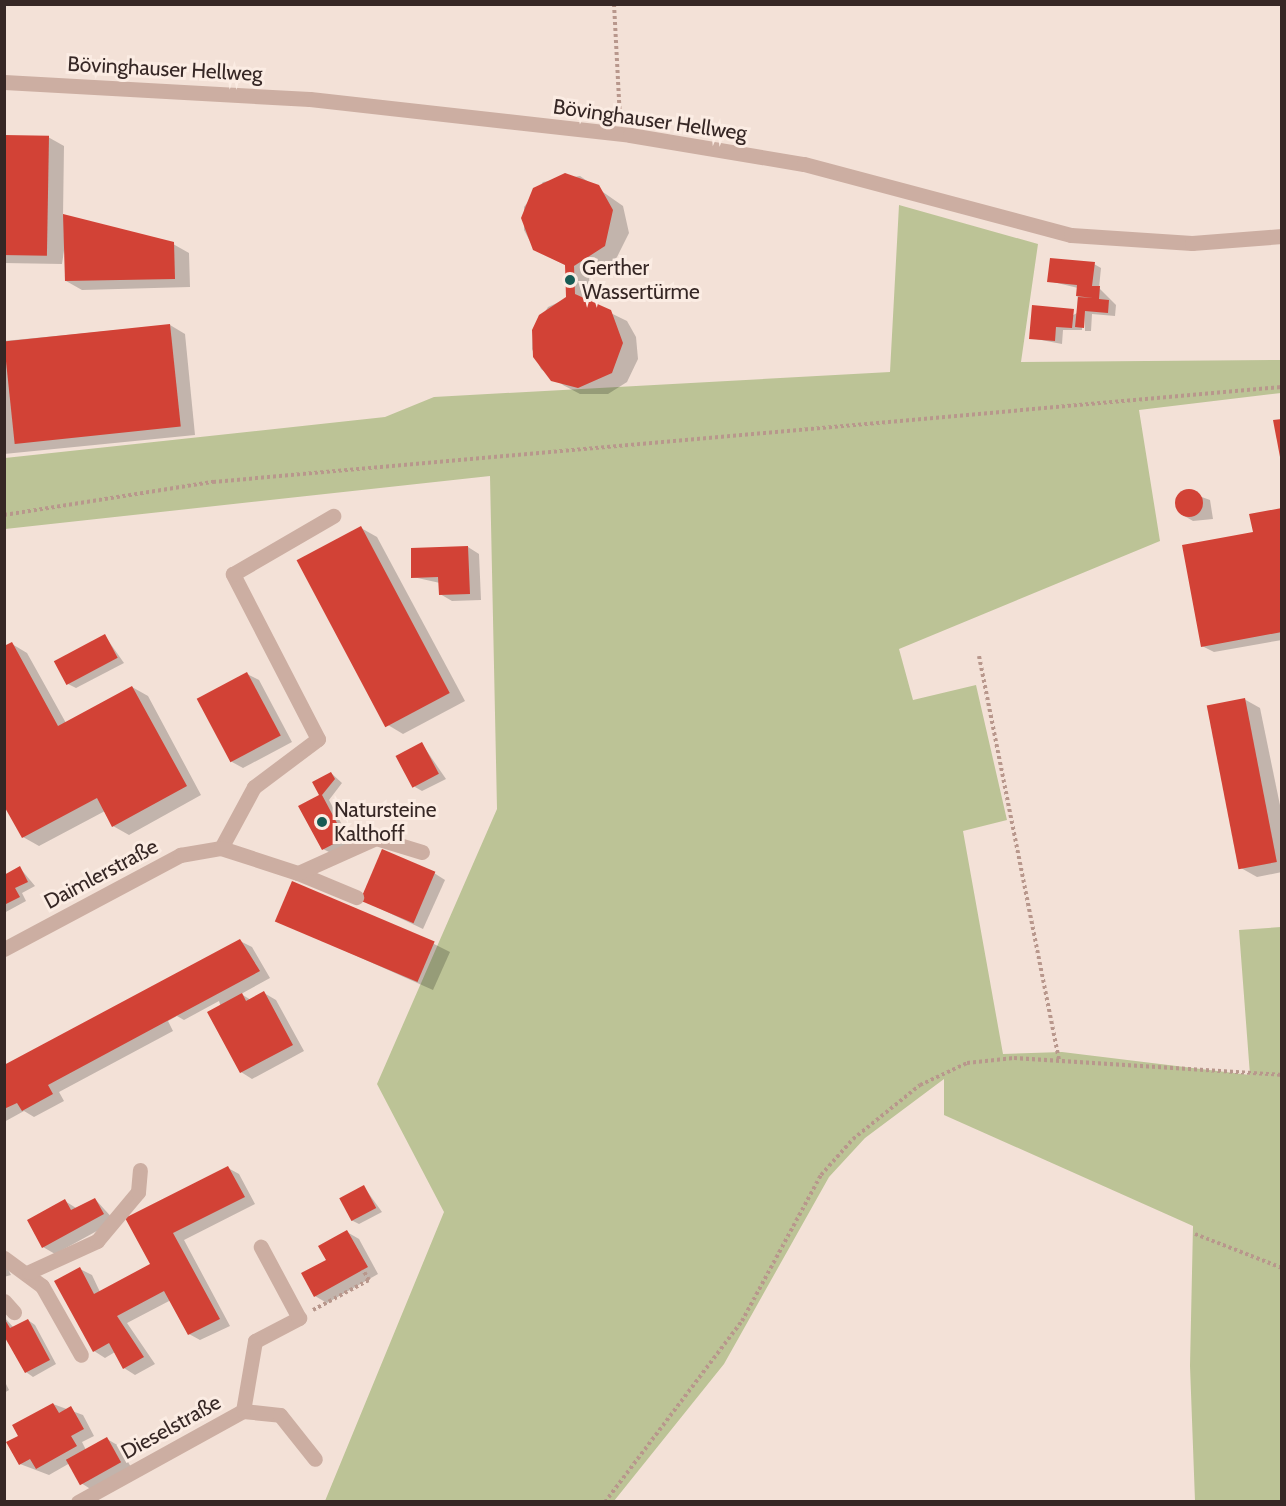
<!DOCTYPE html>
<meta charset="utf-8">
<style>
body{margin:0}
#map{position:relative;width:1286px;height:1506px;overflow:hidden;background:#f3e1d7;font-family:Cabin,sans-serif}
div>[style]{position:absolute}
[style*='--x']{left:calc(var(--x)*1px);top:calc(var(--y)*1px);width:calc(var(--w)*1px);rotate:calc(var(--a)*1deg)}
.green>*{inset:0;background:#bcc396}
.shadow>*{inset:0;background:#0003}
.building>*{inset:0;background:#d24236;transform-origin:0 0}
.round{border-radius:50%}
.path>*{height:4px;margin-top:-2px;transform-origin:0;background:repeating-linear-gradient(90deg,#b8978c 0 3px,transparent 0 6px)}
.minor>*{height:15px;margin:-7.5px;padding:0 7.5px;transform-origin:7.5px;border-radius:7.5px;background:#ccaea2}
.dots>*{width:16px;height:16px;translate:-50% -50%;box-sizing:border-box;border:3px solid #fbece3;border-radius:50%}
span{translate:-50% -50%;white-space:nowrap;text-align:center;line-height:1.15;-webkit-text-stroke:6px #fbece3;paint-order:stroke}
.street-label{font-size:21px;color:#362725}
.poi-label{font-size:21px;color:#362725}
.left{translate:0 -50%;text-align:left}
.frame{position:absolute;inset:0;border:6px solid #362725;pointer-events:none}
</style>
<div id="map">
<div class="green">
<div style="clip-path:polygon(899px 205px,1038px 244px,1021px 362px,1281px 360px,1281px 393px,1139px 410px,1160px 541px,899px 649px,913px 700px,976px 685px,1007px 820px,963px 831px,1003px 1054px,1062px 1052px,1250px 1075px,1239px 930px,1281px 927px,1281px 1501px,1195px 1501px,1190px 1366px,1193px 1226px,944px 1115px,944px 1079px,865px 1138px,829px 1177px,724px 1364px,614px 1501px,325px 1501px,444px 1212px,377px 1084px,497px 809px,490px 476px,5px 529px,5px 458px,385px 417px,434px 397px,890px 372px)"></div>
</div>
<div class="shadow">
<div style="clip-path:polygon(4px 137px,48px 137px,64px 146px,63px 216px,173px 244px,189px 253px,190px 287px,82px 290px,66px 281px,65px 244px,62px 264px,4px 263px)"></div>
<div style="clip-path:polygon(580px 176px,623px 206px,629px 233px,615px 261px,589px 274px,590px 303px,627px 321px,636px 337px,638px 359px,627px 382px,608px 394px,580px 394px,563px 385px,541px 369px,532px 349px,533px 331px,548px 307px,568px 298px,567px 266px,534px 249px,524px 230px,524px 207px,543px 182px)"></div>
<div style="clip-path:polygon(1094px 264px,1101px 268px,1099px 288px,1116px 305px,1115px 316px,1092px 314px,1091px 331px,1085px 331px,1084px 303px,1082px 330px,1063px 330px,1062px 344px,1031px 338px,1077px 313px,1078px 288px,1049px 281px)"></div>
<div style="clip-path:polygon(170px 325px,185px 334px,195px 435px,4px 454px,4px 341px)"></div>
<div style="clip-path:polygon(1185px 491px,1210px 500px,1213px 519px,1193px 521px,1181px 514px,1179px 496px)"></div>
<div style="clip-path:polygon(1282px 510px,1282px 640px,1214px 652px,1202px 646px,1254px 533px)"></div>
<div style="clip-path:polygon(361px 528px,377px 537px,465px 701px,403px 734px,388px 725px)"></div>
<div style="clip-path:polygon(468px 547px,479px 554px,481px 600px,452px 601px,440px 594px,440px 583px,413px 577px)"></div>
<div style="clip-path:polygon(105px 636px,124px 663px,76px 688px,68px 684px)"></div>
<div style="clip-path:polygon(12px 644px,27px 653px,66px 723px,132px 687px,148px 696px,201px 795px,129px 835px,113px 826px,105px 811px,39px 846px,23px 837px,4px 802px)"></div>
<div style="clip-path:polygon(247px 674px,259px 680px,292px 742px,243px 768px,232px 762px)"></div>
<div style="clip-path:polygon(1244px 699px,1260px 708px,1282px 815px,1282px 872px,1257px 877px,1241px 868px)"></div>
<div style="clip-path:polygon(422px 744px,446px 779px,422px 791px,415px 787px)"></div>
<div style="clip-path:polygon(331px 773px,342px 783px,329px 800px,351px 842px,331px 853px,323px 849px,321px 796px)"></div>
<div style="clip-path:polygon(20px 868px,35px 886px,22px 893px,26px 901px,4px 913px,4px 876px)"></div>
<div style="clip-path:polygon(434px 873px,445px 880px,423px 929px,362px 900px)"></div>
<div style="clip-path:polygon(276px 920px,434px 944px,450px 952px,433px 990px)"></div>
<div style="clip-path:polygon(240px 941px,252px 947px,270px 978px,241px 994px,251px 1000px,264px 993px,276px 1000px,304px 1051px,252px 1079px,241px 1072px,219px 1001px,184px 1020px,177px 1016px,168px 1021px,173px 1031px,59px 1092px,64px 1101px,34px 1117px,24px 1111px,4px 1122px,4px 1067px)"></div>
<div style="clip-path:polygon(228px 1168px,239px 1174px,255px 1204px,184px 1240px,230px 1326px,200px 1340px,189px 1334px,171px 1300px,127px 1323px,155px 1364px,135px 1375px,124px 1368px,115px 1352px,105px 1358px,94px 1351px,80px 1269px,92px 1275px,100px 1292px,152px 1265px,127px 1219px)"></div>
<div style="clip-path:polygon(364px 1187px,382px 1212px,359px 1224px,351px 1220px)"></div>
<div style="clip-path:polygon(95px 1199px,115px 1221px,55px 1254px,43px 1247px,65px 1201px,76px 1208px)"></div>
<div style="clip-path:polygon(347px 1232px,359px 1239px,378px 1274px,327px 1303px,315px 1296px)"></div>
<div style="clip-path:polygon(4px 1262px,11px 1275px,4px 1277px)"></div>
<div style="clip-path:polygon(4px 1317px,14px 1328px,28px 1320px,35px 1325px,56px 1364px,33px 1377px,26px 1372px,4px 1333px)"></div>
<div style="clip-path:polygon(4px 1380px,9px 1390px,4px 1393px)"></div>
<div style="clip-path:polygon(53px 1404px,83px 1415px,94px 1436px,82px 1442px,86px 1450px,107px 1439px,119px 1446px,132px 1469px,92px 1490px,81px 1483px,70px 1463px,49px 1475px,20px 1464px,20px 1437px)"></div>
</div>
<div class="building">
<div style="left:4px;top:135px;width:45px;height:120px;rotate:1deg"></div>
<div style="clip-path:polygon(565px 173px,599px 185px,613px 210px,605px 246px,574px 266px,575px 294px,611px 310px,623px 343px,612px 373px,578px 388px,551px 381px,533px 357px,532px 330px,539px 315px,566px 297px,565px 265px,533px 250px,521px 218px,533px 188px)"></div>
<div style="clip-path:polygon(63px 214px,174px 242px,175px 279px,65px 281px)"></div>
<div style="clip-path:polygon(1050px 258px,1095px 262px,1092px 286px,1100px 286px,1099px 299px,1109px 300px,1108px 313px,1085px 311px,1084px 328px,1075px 327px,1078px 297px,1093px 298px,1076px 296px,1077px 285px,1047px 282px)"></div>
<div style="clip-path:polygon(1032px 305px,1074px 309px,1072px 328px,1056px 327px,1055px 341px,1029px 339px)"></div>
<div style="left:170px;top:324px;width:103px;height:167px;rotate:84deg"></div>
<div style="clip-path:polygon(1282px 419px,1282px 457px,1280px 457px,1273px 420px)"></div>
<div class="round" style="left:1175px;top:489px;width:28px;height:28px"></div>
<div style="clip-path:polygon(1282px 508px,1282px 632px,1201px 647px,1182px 545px,1253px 532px,1249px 514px)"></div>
<div style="left:361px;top:526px;width:189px;height:73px;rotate:62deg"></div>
<div style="clip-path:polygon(468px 546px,470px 594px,439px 595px,438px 577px,411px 578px,411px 548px)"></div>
<div style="left:105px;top:634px;width:27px;height:58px;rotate:62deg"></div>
<div style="clip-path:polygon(12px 642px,58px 726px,132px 686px,187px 786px,112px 827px,97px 798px,22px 838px,4px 806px,4px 646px)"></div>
<div style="left:247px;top:672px;width:72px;height:57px;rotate:62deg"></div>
<div style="left:1245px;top:698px;width:167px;height:39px;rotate:79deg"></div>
<div style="left:422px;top:742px;width:36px;height:30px;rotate:62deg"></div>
<div style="clip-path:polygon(331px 772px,335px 779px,322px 795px,345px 838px,322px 850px,298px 806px,319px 795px,312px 782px)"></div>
<div style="left:382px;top:849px;width:58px;height:56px;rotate:23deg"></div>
<div style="clip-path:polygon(20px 866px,28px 882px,15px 888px,20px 897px,4px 905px,4px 875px)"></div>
<div style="left:292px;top:881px;width:155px;height:44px;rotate:23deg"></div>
<div style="clip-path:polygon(240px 939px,260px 971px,48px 1085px,53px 1094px,22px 1111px,17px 1103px,4px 1109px,4px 1065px)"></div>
<div style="clip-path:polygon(264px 991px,293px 1045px,240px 1073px,207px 1012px,242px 993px,246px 1001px)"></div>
<div style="clip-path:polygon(228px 1166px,245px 1197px,173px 1233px,220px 1319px,188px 1335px,164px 1291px,117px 1316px,144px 1357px,123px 1369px,109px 1343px,93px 1352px,54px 1281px,80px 1267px,94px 1294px,150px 1264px,125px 1218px)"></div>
<div style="left:364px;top:1185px;width:26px;height:28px;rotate:62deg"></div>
<div style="clip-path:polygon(95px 1198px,104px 1214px,42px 1248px,27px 1220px,65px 1199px,71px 1210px)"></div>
<div style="clip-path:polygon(347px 1230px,368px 1267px,314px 1297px,301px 1273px,326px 1260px,318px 1246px)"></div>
<div style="clip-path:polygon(4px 1318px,10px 1328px,28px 1319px,50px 1360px,25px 1373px,4px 1336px)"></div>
<div style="clip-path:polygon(53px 1403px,59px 1413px,71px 1406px,84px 1429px,71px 1436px,77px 1446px,36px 1469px,30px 1459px,19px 1465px,6px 1442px,18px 1436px,12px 1425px)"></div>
<div style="left:107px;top:1437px;width:29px;height:47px;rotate:61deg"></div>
</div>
<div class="path">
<div style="--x:614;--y:4;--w:116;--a:87"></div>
<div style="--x:4;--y:515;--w:212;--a:-9"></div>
<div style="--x:213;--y:482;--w:1073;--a:-5.08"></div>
<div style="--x:979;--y:656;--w:412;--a:78.8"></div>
<div style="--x:1195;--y:1234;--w:93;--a:21.3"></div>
<div style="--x:313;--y:1310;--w:64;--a:-28.2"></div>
<div style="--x:369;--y:1280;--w:12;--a:-121"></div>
<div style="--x:605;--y:1502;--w:227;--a:-52.9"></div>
<div style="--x:742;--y:1321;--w:166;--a:-61.6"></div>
<div style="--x:821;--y:1175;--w:48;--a:-48.4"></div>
<div style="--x:853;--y:1139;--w:86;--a:-38.9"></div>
<div style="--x:920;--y:1085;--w:52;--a:-25.1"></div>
<div style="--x:967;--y:1063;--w:47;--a:-6.1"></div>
<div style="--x:1014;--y:1058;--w:269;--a:3.6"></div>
</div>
<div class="minor">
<div style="--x:4;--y:82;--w:306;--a:3.2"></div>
<div style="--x:310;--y:99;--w:322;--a:6.4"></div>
<div style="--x:630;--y:135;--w:176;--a:9.5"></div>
<div style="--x:804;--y:164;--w:276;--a:14.9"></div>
<div style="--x:1071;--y:235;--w:121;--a:3.8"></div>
<div style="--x:1192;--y:243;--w:90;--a:-4.4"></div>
<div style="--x:221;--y:848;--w:69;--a:-61.6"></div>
<div style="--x:254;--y:787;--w:80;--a:-36.9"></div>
<div style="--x:318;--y:739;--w:186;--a:-117.3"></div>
<div style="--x:233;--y:574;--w:116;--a:-30.1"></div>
<div style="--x:298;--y:873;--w:63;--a:22.5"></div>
<div style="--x:4;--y:949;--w:200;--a:-28.1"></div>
<div style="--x:180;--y:855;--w:42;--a:-9.7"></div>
<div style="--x:221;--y:848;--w:81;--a:18"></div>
<div style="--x:298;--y:873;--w:85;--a:-24.2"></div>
<div style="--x:376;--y:838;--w:48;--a:16.9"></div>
<div style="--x:4;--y:1258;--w:47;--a:36.4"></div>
<div style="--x:42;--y:1286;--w:79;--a:60.5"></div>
<div style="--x:29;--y:1272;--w:75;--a:-24.5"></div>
<div style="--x:97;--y:1241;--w:64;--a:-50.1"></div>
<div style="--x:138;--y:1192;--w:22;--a:-85"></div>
<div style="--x:4;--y:1301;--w:15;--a:48"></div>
<div style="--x:243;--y:1411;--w:37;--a:6"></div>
<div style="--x:280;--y:1415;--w:56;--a:51.5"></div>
<div style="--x:78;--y:1502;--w:188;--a:-28.9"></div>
<div style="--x:243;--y:1411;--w:71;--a:-80.3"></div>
<div style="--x:255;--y:1341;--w:50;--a:-27.6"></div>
<div style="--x:299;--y:1318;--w:81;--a:-118.2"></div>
</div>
<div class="dots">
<div style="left:570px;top:280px;background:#175b54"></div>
<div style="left:322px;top:822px;background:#175b54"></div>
</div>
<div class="street-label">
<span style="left:165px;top:69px;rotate:3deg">Bövinghauser Hellweg</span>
<span style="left:650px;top:120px;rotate:8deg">Bövinghauser Hellweg</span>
<span style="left:101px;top:874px;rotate:-28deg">Daimlerstraße</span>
<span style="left:171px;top:1427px;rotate:-29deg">Dieselstraße</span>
</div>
<div class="poi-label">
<span class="left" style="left:582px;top:280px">Gerther<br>Wassertürme</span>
<span class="left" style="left:334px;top:822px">Natursteine<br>Kalthoff</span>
</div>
<div class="frame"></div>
</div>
